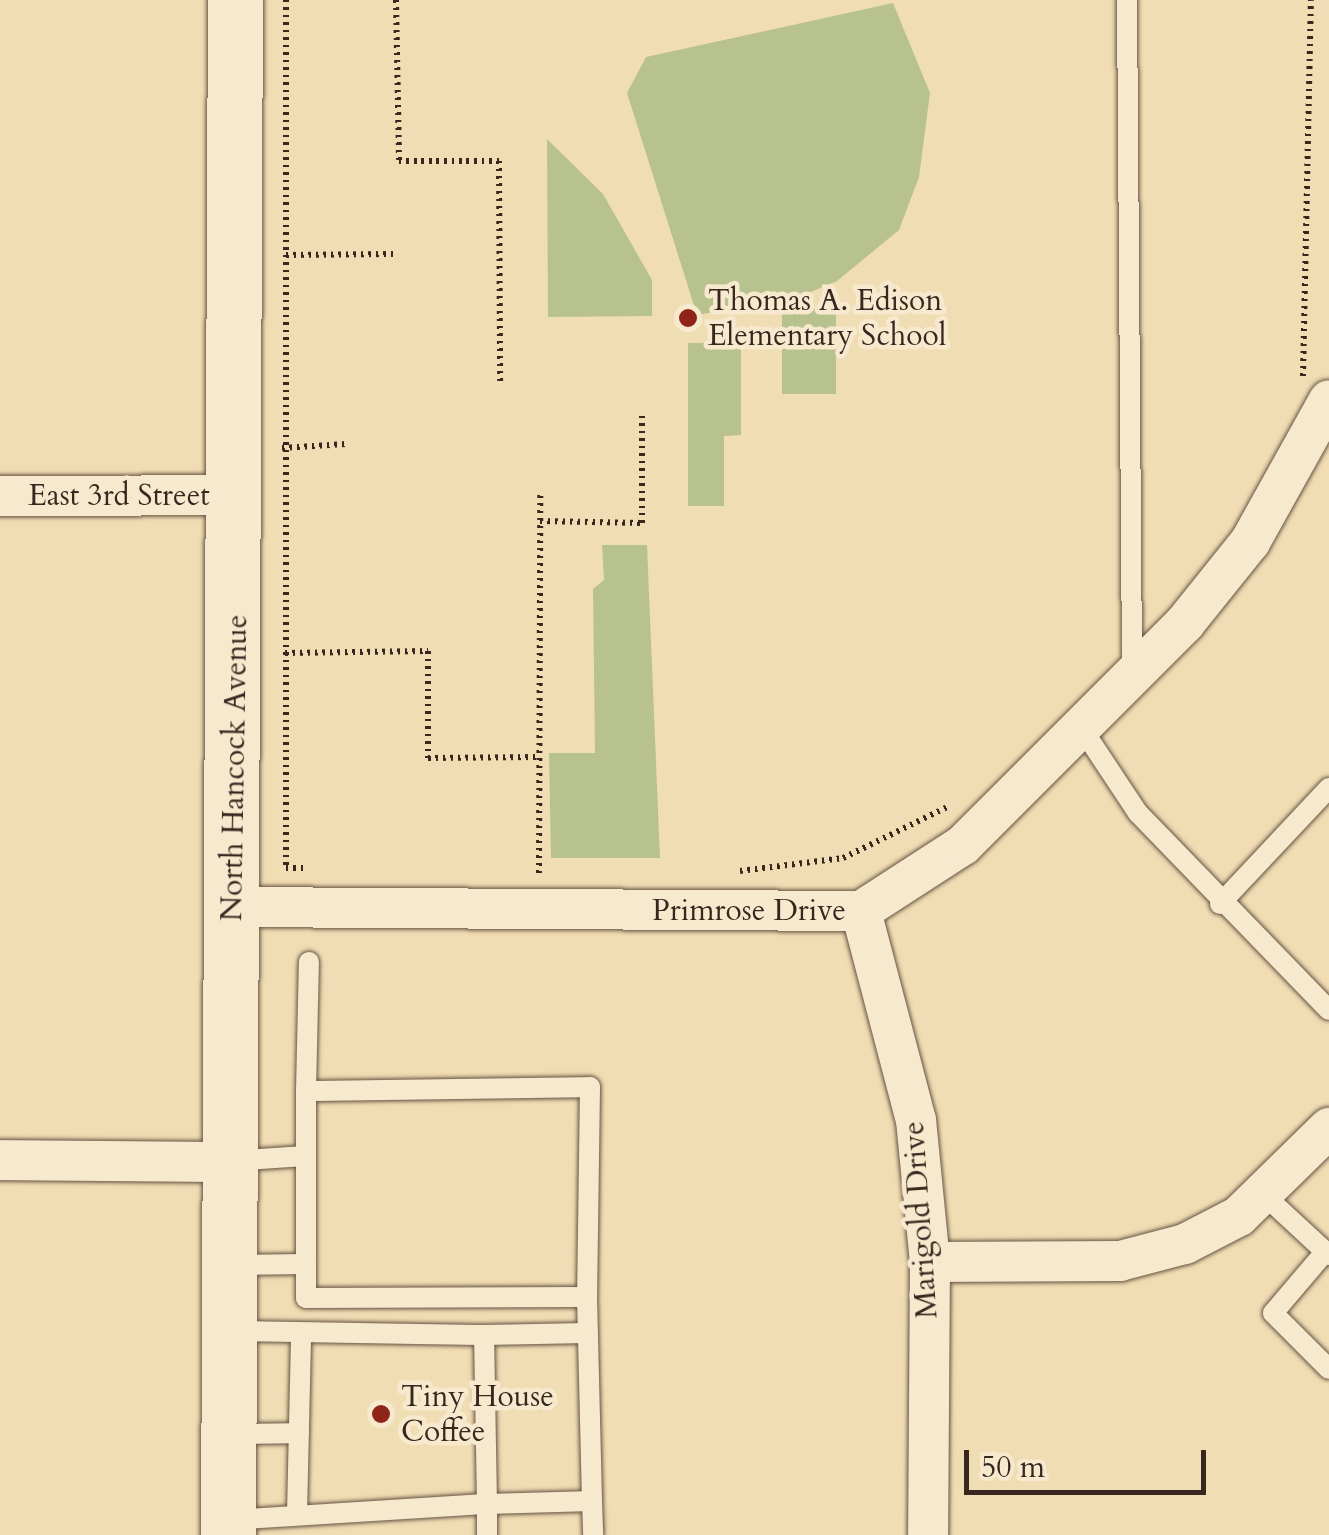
<!DOCTYPE html>
<style>
body{margin:0}
#map{position:relative;width:1329px;height:1535px;overflow:hidden;background:#f1ddb3;font-family:Cardo,serif}
div>[style]{position:absolute}
[style*='--x']{left:calc(var(--x)*1px);top:calc(var(--y)*1px);width:calc(var(--w)*1px);rotate:calc(var(--a)*1deg)}
.green>*{inset:0;background:#b8c28e;transform-origin:0 0}
.path>*{height:6px;margin-top:-3px;transform-origin:0;background:repeating-linear-gradient(90deg,#38261f 0 2.5px,transparent 0 7.5px)}
.roads{filter:drop-shadow(0 0 2px #665444) drop-shadow(0 0 2px #665444)}
.lane>*{height:20px;margin:-10px;padding:0 10px;transform-origin:10px;border-radius:10px;background:#f6e9ce}
.street>*{height:40px;margin:-20px;padding:0 20px;transform-origin:20px;border-radius:20px;background:#f6e9ce}
.secondary>*{height:55px;margin:-27.5px;padding:0 27.5px;transform-origin:27.5px;border-radius:27.5px;background:#f6e9ce}
.dots>*{width:28px;height:28px;translate:-50% -50%;box-sizing:border-box;border:5px solid #f6e9ce;border-radius:50%}
span{translate:-50% -50%;white-space:nowrap;text-align:center;line-height:1.15;-webkit-text-stroke:9px #f6e9ce;paint-order:stroke}
.poi-label{font-size:30px;color:#38261f}
.left{translate:0 -50%;text-align:left}
.street-label{font-size:30px;color:#38261f}
.scale{position:absolute;left:964px;top:1450px;width:242px;height:45px;box-sizing:border-box;border:5px solid #38261f;border-top:0;padding-left:12px;font-size:30px;line-height:35px;white-space:nowrap;color:#38261f;-webkit-text-stroke:8px #f6e9ce;paint-order:stroke}
</style>
<div id="map">
<div class="green">
<div style="clip-path:polygon(893px 3px,930px 93px,919px 177px,899px 230px,837px 281px,794px 299px,697px 315px,627px 93px,646px 57px)"></div>
<div style="clip-path:polygon(547px 139px,603px 194px,652px 280px,652px 316px,548px 317px)"></div>
<div style="left:782px;top:308px;width:54px;height:86px"></div>
<div style="clip-path:polygon(688px 343px,741px 343px,741px 435px,724px 436px,724px 506px,688px 506px)"></div>
<div style="clip-path:polygon(602px 545px,647px 545px,660px 858px,551px 858px,549px 753px,595px 753px,593px 589px,604px 580px)"></div>
</div>
<div class="path">
<div style="--x:286;--y:0;--w:868;--a:90"></div>
<div style="--x:286;--y:868;--w:21;--a:0"></div>
<div style="--x:396;--y:0;--w:161;--a:88.9"></div>
<div style="--x:399;--y:161;--w:100;--a:0"></div>
<div style="--x:499;--y:161;--w:223;--a:89.7"></div>
<div style="--x:286;--y:255;--w:107;--a:-0.5"></div>
<div style="--x:1303;--y:376;--w:376;--a:-88.8"></div>
<div style="--x:282;--y:448;--w:64;--a:-3.6"></div>
<div style="--x:540;--y:521;--w:102;--a:1.1"></div>
<div style="--x:642;--y:523;--w:112;--a:-90"></div>
<div style="--x:285;--y:653;--w:143;--a:-0.8"></div>
<div style="--x:428;--y:651;--w:107;--a:90"></div>
<div style="--x:428;--y:758;--w:111;--a:-0.5"></div>
<div style="--x:740;--y:871;--w:104;--a:-7.2"></div>
<div style="--x:843;--y:858;--w:118;--a:-26.1"></div>
<div style="--x:539;--y:873;--w:379;--a:-89.8"></div>
</div>
<div class="roads">
<div class="lane">
<div style="--x:1127;--y:0;--w:673;--a:89.57"></div>
<div style="--x:1081;--y:727;--w:103;--a:56.5"></div>
<div style="--x:1138;--y:813;--w:274;--a:45.9"></div>
<div style="--x:1220;--y:904;--w:159;--a:-46.8"></div>
<div style="--x:306;--y:1091;--w:284;--a:-0.8"></div>
<div style="--x:590;--y:1087;--w:210;--a:90.8"></div>
<div style="--x:587;--y:1297;--w:281;--a:179.8"></div>
<div style="--x:306;--y:1298;--w:207;--a:-90"></div>
<div style="--x:306;--y:1091;--w:129;--a:-88.7"></div>
<div style="--x:230;--y:1161;--w:75;--a:-3.8"></div>
<div style="--x:1263;--y:1194;--w:90;--a:42.7"></div>
<div style="--x:1325;--y:1252;--w:80;--a:130.4"></div>
<div style="--x:1273;--y:1313;--w:79;--a:45"></div>
<div style="--x:233;--y:1265;--w:73;--a:-0.8"></div>
<div style="--x:484;--y:1335;--w:104;--a:-1.1"></div>
<div style="--x:230;--y:1434;--w:69;--a:-0.8"></div>
<div style="--x:592;--y:1501;--w:34;--a:88"></div>
<div style="--x:297;--y:1515;--w:182;--a:-88.7"></div>
<div style="--x:230;--y:1520;--w:257;--a:-3.6"></div>
<div style="--x:487;--y:1504;--w:169;--a:-91"></div>
<div style="--x:484;--y:1335;--w:254;--a:-179.1"></div>
<div style="--x:487;--y:1535;--w:31;--a:-90"></div>
<div style="--x:487;--y:1504;--w:105;--a:-1.6"></div>
<div style="--x:592;--y:1501;--w:204;--a:-91.4"></div>
</div>
<div class="street">
<div style="--x:0;--y:496;--w:238;--a:-0.2"></div>
<div style="--x:234;--y:907;--w:627;--a:0.37"></div>
<div style="--x:861;--y:911;--w:121;--a:-32.9"></div>
<div style="--x:963;--y:845;--w:314;--a:-45"></div>
<div style="--x:1185;--y:623;--w:104;--a:-51.3"></div>
<div style="--x:1250;--y:542;--w:162;--a:-60.9"></div>
<div style="--x:861;--y:911;--w:216;--a:75.3"></div>
<div style="--x:916;--y:1120;--w:143;--a:84.4"></div>
<div style="--x:930;--y:1262;--w:273;--a:90.4"></div>
<div style="--x:0;--y:1160;--w:228;--a:0.5"></div>
<div style="--x:930;--y:1262;--w:190;--a:-0.3"></div>
<div style="--x:1120;--y:1261;--w:67;--a:-14.7"></div>
<div style="--x:1185;--y:1244;--w:61;--a:-27.4"></div>
<div style="--x:1239;--y:1216;--w:126;--a:-44.4"></div>
</div>
<div class="secondary">
<div style="--x:228;--y:1535;--w:1535;--a:-89.74"></div>
</div>
</div>
<div class="dots">
<div style="left:688px;top:318px;background:#8f2418"></div>
<div style="left:381px;top:1414px;background:#8f2418"></div>
</div>
<div class="poi-label">
<span class="left" style="left:708px;top:318px">Thomas A. Edison<br>Elementary School</span>
<span class="left" style="left:401px;top:1414px">Tiny House<br>Coffee</span>
</div>
<div class="street-label">
<span style="left:119px;top:496px">East 3rd Street</span>
<span style="left:235px;top:768px;rotate:-89deg">North Hancock Avenue</span>
<span style="left:749px;top:911px">Primrose Drive</span>
<span style="left:921px;top:1220px;rotate:-94deg">Marigold Drive</span>
</div>
<div class="scale">50 m</div>
</div>
